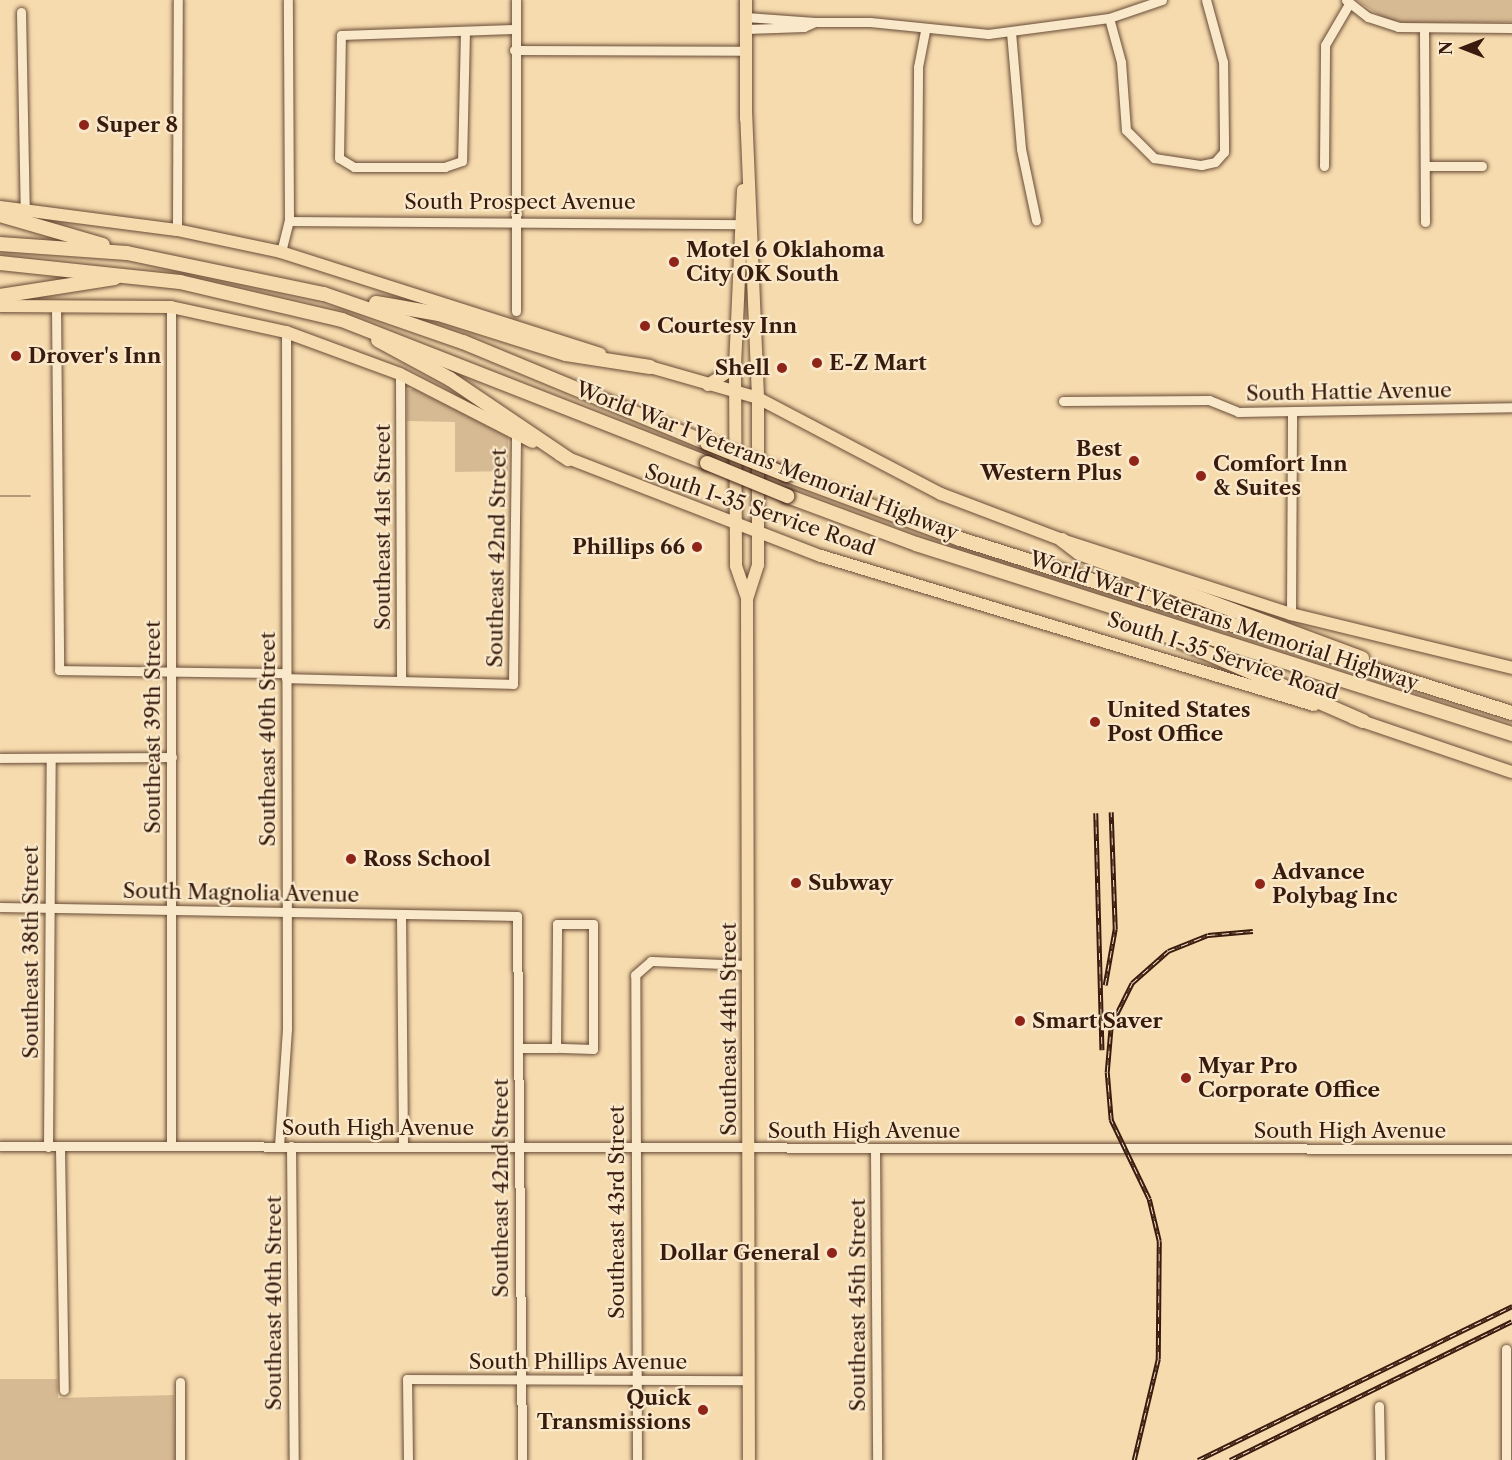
<!DOCTYPE html>
<style>
body{margin:0}
#map{position:relative;width:1512px;height:1460px;overflow:hidden;background:#f6dbae;font-family:"Libre Caslon Text",serif}
div>[style]{position:absolute}
[style*='--x']{left:calc(var(--x)*1px);top:calc(var(--y)*1px);width:calc(var(--w)*1px);rotate:calc(var(--a)*1deg)}
.green>*{inset:0;background:#d6ba93}
.stream>*{height:2px;margin:-1px;padding:0 1px;transform-origin:1px;border-radius:1px;background:#b59a78}
.roads{filter:drop-shadow(0 0 2px #684b36) drop-shadow(0 0 2px #684b36)}
.minor>*{height:9px;margin:-4.5px;padding:0 4.5px;transform-origin:4.5px;border-radius:4.5px;background:#f9e8ca}
.major>*{height:12px;margin:-6px;padding:0 6px;transform-origin:6px;border-radius:6px;background:#f6dbae}
.highway>*{height:14px;margin:-7px;padding:0 7px;transform-origin:7px;border-radius:7px;background:#f6dbae}
.rail>*{height:4.5px;margin-top:-2.25px;transform-origin:0;background:repeating-linear-gradient(90deg,#f9e8ca 0 7px,#381b0e 0 14px);box-sizing:border-box;border-block:2px solid #381b0e}
.bridges{filter:drop-shadow(0 0 2px #381b0e) drop-shadow(0 0 2px #381b0e)}
.highway-bridge>*{height:14px;margin:-7px;padding:0 7px;transform-origin:7px;border-radius:7px;background:#f6dbae}
.dots>*{width:16px;height:16px;translate:-50% -50%;box-sizing:border-box;border:3px solid #f9e8ca;border-radius:50%}
span{translate:-50% -50%;white-space:nowrap;text-align:center;line-height:1.15;-webkit-text-stroke:4.5px #f9e8ca;paint-order:stroke}
.poi-label{font-size:21px;color:#381b0e;font-weight:700}
.left{translate:0 -50%;text-align:left}
.right{translate:-100% -50%;text-align:right}
.street-label{font-size:21px;color:#381b0e}
.north{position:absolute;left:1434px;top:18px;width:60px;height:60px;-webkit-text-stroke:4px #f9e8ca;paint-order:stroke;rotate:270deg;font-size:16px;font-weight:700;line-height:24px;text-align:center;color:#381b0e}
.north::after{content:'';display:block;margin:auto;width:21px;height:27px;background:#381b0e;clip-path:polygon(50% 0,100% 100%,50% 72%,0 100%)}
</style>
<div id="map">
<div class="green">
<div style="clip-path:polygon(1356px 0,1512px 0,1512px 22px,1409px 23px,1385px 19px)"></div>
<div style="clip-path:polygon(415px 389px,508px 436px,508px 471px,455px 472px,455px 422px,407px 421px,407px 390px)"></div>
<div style="clip-path:polygon(0 1379px,57px 1379px,58px 1398px,174px 1395px,175px 1460px,0 1460px)"></div>
</div>
<div class="stream">
<div style="--x:0;--y:496;--w:30;--a:0"></div>
</div>
<div class="roads">
<div class="minor">
<div style="--x:1346;--y:0;--w:28;--a:38"></div>
<div style="--x:1368;--y:17;--w:32;--a:18"></div>
<div style="--x:1398;--y:27;--w:114;--a:0.5"></div>
<div style="--x:21;--y:12;--w:200;--a:88.9"></div>
<div style="--x:746;--y:17;--w:69;--a:4.1"></div>
<div style="--x:815;--y:22;--w:12;--a:156"></div>
<div style="--x:804;--y:27;--w:58;--a:178"></div>
<div style="--x:1109;--y:18;--w:46;--a:74.7"></div>
<div style="--x:1121;--y:62;--w:68;--a:85.8"></div>
<div style="--x:1126;--y:130;--w:40;--a:45"></div>
<div style="--x:1154;--y:158;--w:48;--a:8.5"></div>
<div style="--x:1201;--y:165;--w:14;--a:-12"></div>
<div style="--x:1215;--y:162;--w:13;--a:-48"></div>
<div style="--x:1224;--y:152;--w:13;--a:-90"></div>
<div style="--x:1224;--y:139;--w:77;--a:-90.7"></div>
<div style="--x:1223;--y:62;--w:64;--a:-105.3"></div>
<div style="--x:815;--y:22;--w:55;--a:0"></div>
<div style="--x:870;--y:22;--w:119;--a:5.8"></div>
<div style="--x:988;--y:34;--w:122;--a:-7.5"></div>
<div style="--x:1109;--y:18;--w:56;--a:-18.8"></div>
<div style="--x:1424;--y:29;--w:193;--a:89.7"></div>
<div style="--x:465;--y:31;--w:130;--a:91.3"></div>
<div style="--x:462;--y:161;--w:18;--a:161"></div>
<div style="--x:445;--y:167;--w:91;--a:180"></div>
<div style="--x:354;--y:167;--w:17;--a:-149"></div>
<div style="--x:339;--y:158;--w:123;--a:-89.1"></div>
<div style="--x:341;--y:35;--w:172;--a:-2"></div>
<div style="--x:1011;--y:32;--w:117;--a:85.1"></div>
<div style="--x:1021;--y:149;--w:73;--a:78.1"></div>
<div style="--x:514;--y:50;--w:232;--a:0.2"></div>
<div style="--x:1324;--y:166;--w:121;--a:-89.5"></div>
<div style="--x:1325;--y:45;--w:48;--a:-59.7"></div>
<div style="--x:1425;--y:166;--w:57;--a:0"></div>
<div style="--x:917;--y:219;--w:152;--a:-89.6"></div>
<div style="--x:918;--y:67;--w:38;--a:-79"></div>
<div style="--x:289;--y:221;--w:456;--a:0.4"></div>
<div style="--x:177;--y:230;--w:230;--a:-89.8"></div>
<div style="--x:281;--y:252;--w:32;--a:-76"></div>
<div style="--x:289;--y:221;--w:221;--a:-90.3"></div>
<div style="--x:56;--y:305;--w:365;--a:89.5"></div>
<div style="--x:59;--y:670;--w:227;--a:0.8"></div>
<div style="--x:171;--y:307;--w:839;--a:90"></div>
<div style="--x:516;--y:311;--w:311;--a:-90"></div>
<div style="--x:400;--y:374;--w:307;--a:89.8"></div>
<div style="--x:1063;--y:401;--w:146;--a:-0.4"></div>
<div style="--x:1209;--y:400;--w:31;--a:22"></div>
<div style="--x:1238;--y:412;--w:274;--a:-1"></div>
<div style="--x:1291;--y:614;--w:202;--a:-89.7"></div>
<div style="--x:286;--y:678;--w:227;--a:1.5"></div>
<div style="--x:513;--y:684;--w:251;--a:-89.3"></div>
<div style="--x:0;--y:758;--w:172;--a:-0.3"></div>
<div style="--x:0;--y:907;--w:517;--a:1"></div>
<div style="--x:517;--y:916;--w:544;--a:89.47"></div>
<div style="--x:401;--y:914;--w:232;--a:89.5"></div>
<div style="--x:557;--y:924;--w:36;--a:0"></div>
<div style="--x:593;--y:924;--w:125;--a:90"></div>
<div style="--x:593;--y:1049;--w:37;--a:-178"></div>
<div style="--x:556;--y:1048;--w:124;--a:-89.5"></div>
<div style="--x:518;--y:1048;--w:38;--a:0"></div>
<div style="--x:0;--y:1146;--w:1512;--a:0.11"></div>
<div style="--x:279;--y:1146;--w:117;--a:-86.1"></div>
<div style="--x:287;--y:1029;--w:697;--a:-90.08"></div>
<div style="--x:291;--y:1146;--w:314;--a:89.5"></div>
<div style="--x:48;--y:1147;--w:389;--a:-89.6"></div>
<div style="--x:60;--y:1147;--w:243;--a:89.1"></div>
<div style="--x:875;--y:1150;--w:310;--a:89.6"></div>
<div style="--x:1506;--y:1349;--w:111;--a:90"></div>
<div style="--x:180;--y:1382;--w:78;--a:90"></div>
<div style="--x:1379;--y:1406;--w:54;--a:88.9"></div>
<div style="--x:408;--y:1460;--w:81;--a:-90.7"></div>
<div style="--x:407;--y:1379;--w:342;--a:0.2"></div>
<div style="--x:637;--y:1460;--w:485;--a:-90.2"></div>
<div style="--x:635;--y:975;--w:21;--a:-41"></div>
<div style="--x:651;--y:961;--w:97;--a:2.4"></div>
</div>
<div class="major">
<div style="--x:746;--y:111;--w:287;--a:87.6"></div>
<div style="--x:758;--y:398;--w:167;--a:90"></div>
<div style="--x:758;--y:565;--w:35;--a:108"></div>
<div style="--x:747;--y:598;--w:862;--a:89.87"></div>
<div style="--x:746;--y:119;--w:119;--a:-90"></div>
<div style="--x:743;--y:190;--w:177;--a:92.6"></div>
<div style="--x:735;--y:367;--w:199;--a:89.7"></div>
<div style="--x:736;--y:566;--w:34;--a:71"></div>
<div style="--x:0;--y:207;--w:178;--a:7.4"></div>
<div style="--x:177;--y:230;--w:106;--a:11.9"></div>
<div style="--x:281;--y:252;--w:335;--a:17.7"></div>
<div style="--x:0;--y:306;--w:171;--a:0.3"></div>
<div style="--x:171;--y:307;--w:118;--a:12.3"></div>
<div style="--x:286;--y:332;--w:121;--a:20.2"></div>
<div style="--x:400;--y:374;--w:149;--a:27.1"></div>
<div style="--x:643;--y:365;--w:120;--a:16"></div>
<div style="--x:758;--y:398;--w:207;--a:27.7"></div>
<div style="--x:941;--y:494;--w:129;--a:20.8"></div>
<div style="--x:1062;--y:540;--w:241;--a:17.9"></div>
<div style="--x:1291;--y:614;--w:228;--a:13.7"></div>
<div style="--x:708;--y:385;--w:32;--a:-34"></div>
<div style="--x:560;--y:455;--w:280;--a:21.2"></div>
<div style="--x:821;--y:556;--w:515;--a:16.82"></div>
<div style="--x:1353;--y:718;--w:168;--a:18.8"></div>
</div>
<div class="highway">
<div style="--x:0;--y:215;--w:107;--a:16.2"></div>
<div style="--x:0;--y:244;--w:127;--a:4.1"></div>
<div style="--x:127;--y:253;--w:201;--a:11.8"></div>
<div style="--x:324;--y:294;--w:147;--a:19.1"></div>
<div style="--x:463;--y:342;--w:264;--a:22.5"></div>
<div style="--x:0;--y:263;--w:181;--a:6"></div>
<div style="--x:180;--y:282;--w:166;--a:13.2"></div>
<div style="--x:342;--y:320;--w:392;--a:21.4"></div>
<div style="--x:0;--y:296;--w:116;--a:-8.9"></div>
<div style="--x:376;--y:303;--w:64;--a:9.9"></div>
<div style="--x:439;--y:314;--w:133;--a:17.5"></div>
<div style="--x:566;--y:354;--w:85;--a:8.8"></div>
<div style="--x:378;--y:340;--w:82;--a:28.4"></div>
<div style="--x:450;--y:379;--w:143;--a:34.1"></div>
<div style="--x:787;--y:475;--w:184;--a:20.3"></div>
<div style="--x:960;--y:539;--w:579;--a:17.5"></div>
<div style="--x:787;--y:496;--w:138;--a:20.4"></div>
<div style="--x:916;--y:544;--w:626;--a:17.68"></div>
<div style="--x:1062;--y:540;--w:21;--a:37"></div>
<div style="--x:1079;--y:553;--w:302;--a:20.4"></div>
<div style="--x:1134;--y:621;--w:250;--a:23.6"></div>
</div>
</div>
<div class="rail">
<div style="--x:1096;--y:813;--w:237;--a:88.5"></div>
<div style="--x:1105;--y:985;--w:57;--a:-79.9"></div>
<div style="--x:1115;--y:929;--w:117;--a:-92"></div>
<div style="--x:1134;--y:1460;--w:104;--a:-76.6"></div>
<div style="--x:1158;--y:1359;--w:118;--a:-89.5"></div>
<div style="--x:1159;--y:1241;--w:43;--a:-103.4"></div>
<div style="--x:1149;--y:1199;--w:88;--a:-115.7"></div>
<div style="--x:1111;--y:1120;--w:48;--a:-94.8"></div>
<div style="--x:1107;--y:1072;--w:47;--a:-85.1"></div>
<div style="--x:1111;--y:1025;--w:47;--a:-63.4"></div>
<div style="--x:1132;--y:983;--w:48;--a:-41.6"></div>
<div style="--x:1168;--y:951;--w:43;--a:-21.8"></div>
<div style="--x:1208;--y:935;--w:45;--a:-5.1"></div>
<div style="--x:1198;--y:1460;--w:350;--a:-26.1"></div>
<div style="--x:1230;--y:1460;--w:314;--a:-26.2"></div>
</div>
<div class="bridges">
<div class="highway-bridge">
<div style="--x:707;--y:443;--w:86;--a:21.8"></div>
<div style="--x:707;--y:463;--w:87;--a:22.4"></div>
</div>
</div>
<div class="dots">
<div style="left:84px;top:125px;background:#8f2418"></div>
<div style="left:674px;top:262px;background:#8f2418"></div>
<div style="left:645px;top:326px;background:#8f2418"></div>
<div style="left:16px;top:356px;background:#8f2418"></div>
<div style="left:817px;top:363px;background:#8f2418"></div>
<div style="left:782px;top:368px;background:#8f2418"></div>
<div style="left:1134px;top:461px;background:#8f2418"></div>
<div style="left:1201px;top:476px;background:#8f2418"></div>
<div style="left:697px;top:547px;background:#8f2418"></div>
<div style="left:1095px;top:722px;background:#8f2418"></div>
<div style="left:351px;top:859px;background:#8f2418"></div>
<div style="left:796px;top:883px;background:#8f2418"></div>
<div style="left:1260px;top:884px;background:#8f2418"></div>
<div style="left:1020px;top:1021px;background:#8f2418"></div>
<div style="left:1186px;top:1078px;background:#8f2418"></div>
<div style="left:832px;top:1253px;background:#8f2418"></div>
<div style="left:703px;top:1410px;background:#8f2418"></div>
</div>
<div class="poi-label">
<span class="left" style="left:96px;top:125px">Super 8</span>
<span class="left" style="left:686px;top:262px">Motel 6 Oklahoma<br>City OK South</span>
<span class="left" style="left:657px;top:326px">Courtesy Inn</span>
<span class="left" style="left:28px;top:356px">Drover's Inn</span>
<span class="left" style="left:829px;top:363px">E-Z Mart</span>
<span class="right" style="left:770px;top:368px">Shell</span>
<span class="right" style="left:1122px;top:461px">Best<br>Western Plus</span>
<span class="left" style="left:1213px;top:476px">Comfort Inn<br>&amp; Suites</span>
<span class="right" style="left:685px;top:547px">Phillips 66</span>
<span class="left" style="left:1107px;top:722px">United States<br>Post Office</span>
<span class="left" style="left:363px;top:859px">Ross School</span>
<span class="left" style="left:1272px;top:884px">Advance<br>Polybag Inc</span>
<span class="left" style="left:808px;top:883px">Subway</span>
<span class="left" style="left:1032px;top:1021px">Smart Saver</span>
<span class="left" style="left:1198px;top:1078px">Myar Pro<br>Corporate Office</span>
<span class="right" style="left:820px;top:1253px">Dollar General</span>
<span class="right" style="left:691px;top:1410px">Quick<br>Transmissions</span>
</div>
<div class="street-label">
<span style="left:520px;top:202px">South Prospect Avenue</span>
<span style="left:1349px;top:392px;rotate:-1deg">South Hattie Avenue</span>
<span style="left:767px;top:461px;rotate:21deg">World War I Veterans Memorial Highway</span>
<span style="left:760px;top:510px;rotate:19deg">South I-35 Service Road</span>
<span style="left:383px;top:527px;rotate:-90deg">Southeast 41st Street</span>
<span style="left:497px;top:558px;rotate:-89deg">Southeast 42nd Street</span>
<span style="left:1224px;top:621px;rotate:18deg">World War I Veterans Memorial Highway</span>
<span style="left:1223px;top:656px;rotate:18deg">South I-35 Service Road</span>
<span style="left:153px;top:727px;rotate:-90deg">Southeast 39th Street</span>
<span style="left:268px;top:739px;rotate:-90deg">Southeast 40th Street</span>
<span style="left:241px;top:893px;rotate:1deg">South Magnolia Avenue</span>
<span style="left:31px;top:952px;rotate:-90deg">Southeast 38th Street</span>
<span style="left:729px;top:1029px;rotate:-90deg">Southeast 44th Street</span>
<span style="left:378px;top:1128px">South High Avenue</span>
<span style="left:864px;top:1131px">South High Avenue</span>
<span style="left:1350px;top:1131px">South High Avenue</span>
<span style="left:501px;top:1188px;rotate:-90deg">Southeast 42nd Street</span>
<span style="left:617px;top:1212px;rotate:-90deg">Southeast 43rd Street</span>
<span style="left:274px;top:1303px;rotate:-90deg">Southeast 40th Street</span>
<span style="left:858px;top:1305px;rotate:-90deg">Southeast 45th Street</span>
<span style="left:578px;top:1362px">South Phillips Avenue</span>
</div>
<div class="north">N</div>
</div>
